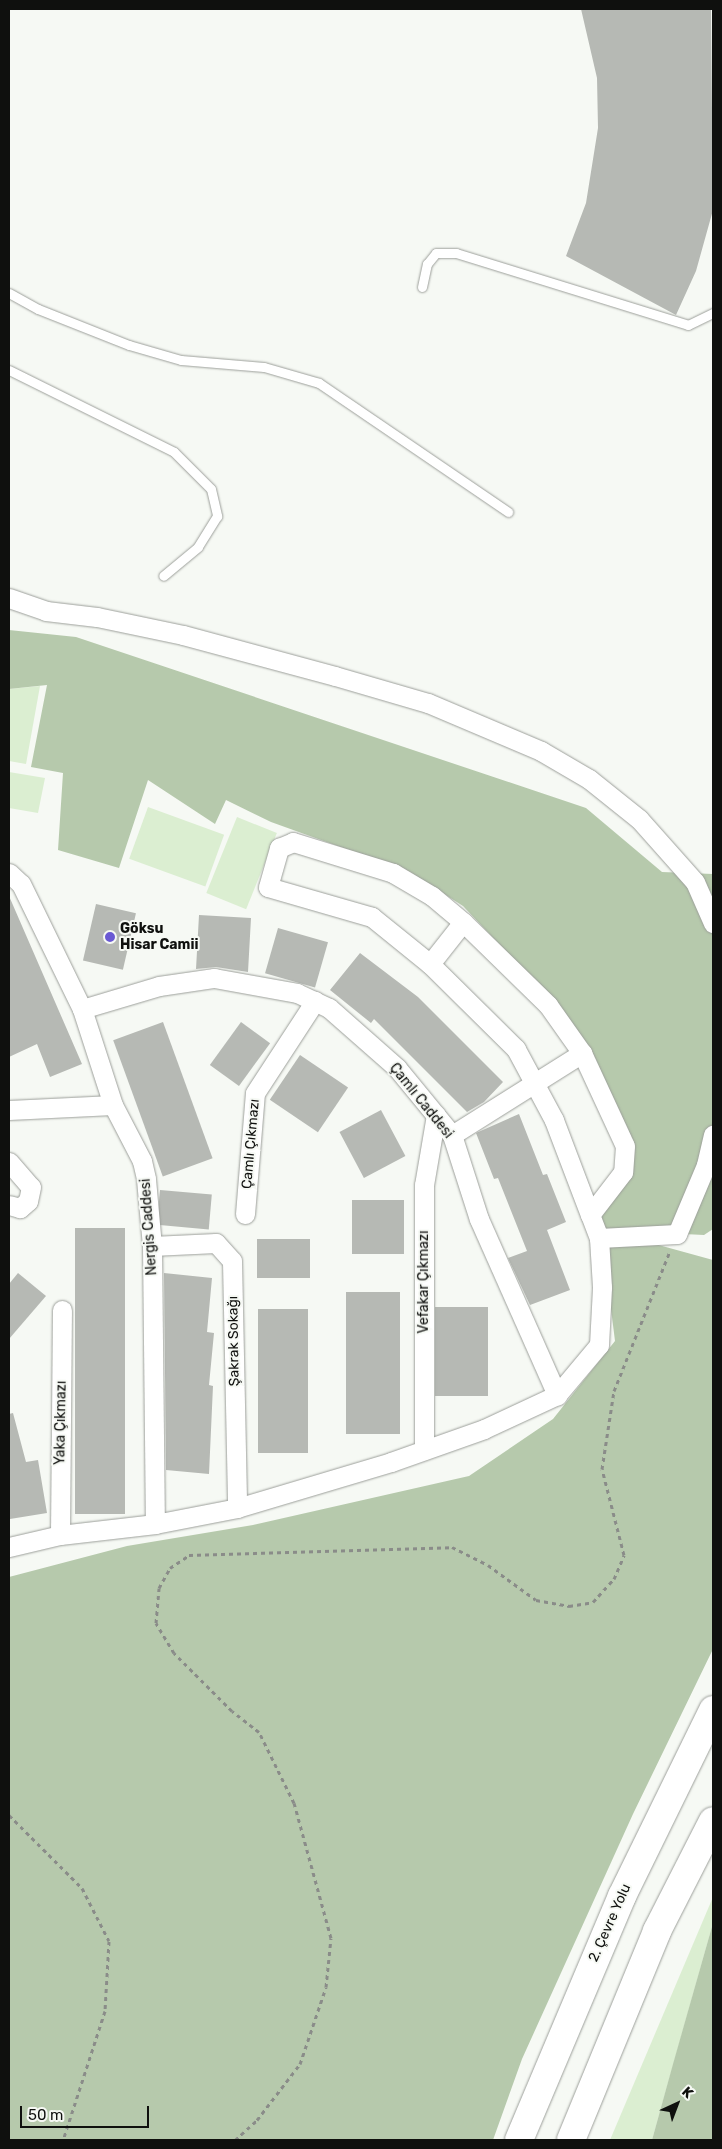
<!DOCTYPE html>
<meta charset="utf-8">
<style>
body{margin:0}
#map{position:relative;width:722px;height:2149px;overflow:hidden;background:#f6f9f4;font-family:Rubik,sans-serif}
div>[style]{position:absolute}
[style*='--x']{left:calc(var(--x)*1px);top:calc(var(--y)*1px);width:calc(var(--w)*1px);rotate:calc(var(--a)*1deg)}
.green>*{inset:0;background:#dbeed1;transform-origin:0 0}
.forest>*{inset:0;background:#b6c9ac}
.building>*{inset:0;background:#b6b9b4;transform-origin:0 0}
.path>*{height:3px;margin-top:-1.5px;transform-origin:0;background:repeating-linear-gradient(90deg,#8a8c89 0 4px,transparent 0 8px)}
.roads{filter:drop-shadow(0 0 1px #9c9f9a) drop-shadow(0 0 1px #9c9f9a)}
.lane>*{height:9px;margin:-4.5px;padding:0 4.5px;transform-origin:4.5px;border-radius:4.5px;background:#fff}
.street>*{height:19px;margin:-9.5px;padding:0 9.5px;transform-origin:9.5px;border-radius:9.5px;background:#fff}
.highway>*{height:28px;margin:-14px;padding:0 14px;transform-origin:14px;border-radius:14px;background:#fff}
.dots>*{width:14px;height:14px;translate:-50% -50%;box-sizing:border-box;border:2px solid #f6f9f4;border-radius:50%}
span{translate:-50% -50%;white-space:nowrap;text-align:center;line-height:1.15;-webkit-text-stroke:4px #f6f9f4;paint-order:stroke}
.poi-label{font-size:14px;color:#0f100e;font-weight:700}
.left{translate:0 -50%;text-align:left}
.street-label{font-size:14px;color:#0f100e}
.frame{position:absolute;inset:0;border:10px solid #0f100e;pointer-events:none}
.north{position:absolute;left:652px;top:2079px;width:50px;height:50px;-webkit-text-stroke:4px #f6f9f4;paint-order:stroke;rotate:43deg;font-size:14px;font-weight:700;line-height:20px;text-align:center;color:#0f100e}
.north::after{content:'';display:block;margin:auto;width:18px;height:22px;background:#0f100e;clip-path:polygon(50% 0,100% 100%,50% 72%,0 100%)}
.scale{position:absolute;left:20px;top:2106px;width:129px;height:22px;box-sizing:border-box;border:2px solid #0f100e;border-top:0;padding-left:6px;font-size:15px;line-height:18px;white-space:nowrap;color:#0f100e;-webkit-text-stroke:4px #f6f9f4;paint-order:stroke}
</style>
<div id="map">
<div class="green">
<div style="clip-path:polygon(40px 686px,26px 764px,9px 761px,9px 689px)"></div>
<div style="clip-path:polygon(9px 772px,45px 778px,38px 813px,9px 808px)"></div>
<div style="left:148px;top:807px;width:81px;height:55px;rotate:20deg"></div>
<div style="left:237px;top:817px;width:43px;height:82px;rotate:22deg"></div>
<div style="clip-path:polygon(713px 1897px,713px 1923px,652px 2140px,610px 2140px)"></div>
</div>
<div class="forest">
<div style="clip-path:polygon(9px 630px,76px 637px,586px 808px,662px 872px,713px 874px,713px 1229px,704px 1235px,604px 1230px,713px 1260px,713px 1649px,633px 1814px,522px 2059px,493px 2140px,9px 2140px,9px 1577px,127px 1546px,253px 1525px,469px 1476px,553px 1419px,615px 1341px,601px 1229px,593px 1216px,630px 1141px,547px 995px,463px 906px,410px 872px,271px 822px,226px 800px,215px 824px,148px 780px,119px 868px,58px 850px,63px 773px,31px 767px,47px 685px,9px 689px)"></div>
<div style="clip-path:polygon(713px 1923px,713px 2140px,652px 2140px,673px 2064px)"></div>
</div>
<div class="building">
<div style="clip-path:polygon(581px 9px,711px 9px,713px 210px,696px 271px,676px 315px,566px 256px,586px 203px,598px 128px,597px 78px)"></div>
<div style="clip-path:polygon(9px 896px,82px 1064px,50px 1077px,37px 1044px,9px 1057px)"></div>
<div style="left:96px;top:904px;width:41px;height:58px;rotate:13deg"></div>
<div style="clip-path:polygon(199px 915px,251px 918px,248px 972px,216px 967px,196px 969px)"></div>
<div style="left:278px;top:928px;width:52px;height:47px;rotate:16deg"></div>
<div style="clip-path:polygon(360px 953px,418px 997px,503px 1082px,484px 1102px,467px 1112px,374px 1019px,371px 1023px,330px 990px)"></div>
<div style="left:163px;top:1022px;width:145px;height:53px;rotate:70deg"></div>
<div style="left:241px;top:1022px;width:36px;height:53px;rotate:36deg"></div>
<div style="left:300px;top:1055px;width:58px;height:54px;rotate:34deg"></div>
<div style="left:381px;top:1110px;width:52px;height:47px;rotate:62deg"></div>
<div style="clip-path:polygon(519px 1114px,543px 1175px,547px 1174px,566px 1222px,547px 1230px,570px 1290px,530px 1305px,508px 1258px,527px 1251px,498px 1178px,494px 1179px,476px 1133px)"></div>
<div style="left:160px;top:1190px;width:52px;height:35px;rotate:5deg"></div>
<div style="left:352px;top:1200px;width:52px;height:54px"></div>
<div style="left:75px;top:1228px;width:50px;height:286px"></div>
<div style="left:257px;top:1239px;width:53px;height:39px"></div>
<div style="clip-path:polygon(18px 1273px,46px 1296px,9px 1339px,9px 1284px)"></div>
<div style="clip-path:polygon(164px 1273px,212px 1278px,207px 1332px,214px 1333px,209px 1385px,213px 1386px,209px 1474px,166px 1470px)"></div>
<div style="left:346px;top:1292px;width:54px;height:142px"></div>
<div style="left:435px;top:1307px;width:53px;height:89px"></div>
<div style="left:258px;top:1309px;width:50px;height:144px"></div>
<div style="clip-path:polygon(13px 1413px,26px 1462px,38px 1460px,47px 1513px,10px 1519px,9px 1414px)"></div>
</div>
<div class="path">
<div style="--x:9;--y:1815;--w:103;--a:45"></div>
<div style="--x:82;--y:1888;--w:59;--a:63"></div>
<div style="--x:109;--y:1941;--w:70;--a:93.3"></div>
<div style="--x:105;--y:2011;--w:136;--a:108"></div>
<div style="--x:235;--y:2140;--w:30;--a:-42"></div>
<div style="--x:257;--y:2120;--w:71;--a:-52.5"></div>
<div style="--x:300;--y:2064;--w:81;--a:-71.3"></div>
<div style="--x:326;--y:1987;--w:49;--a:-84.2"></div>
<div style="--x:331;--y:1938;--w:140;--a:-105.3"></div>
<div style="--x:294;--y:1803;--w:79;--a:-116.2"></div>
<div style="--x:259;--y:1732;--w:34;--a:-142"></div>
<div style="--x:232;--y:1711;--w:82;--a:-135"></div>
<div style="--x:174;--y:1653;--w:35;--a:-121"></div>
<div style="--x:156;--y:1623;--w:35;--a:-85"></div>
<div style="--x:159;--y:1588;--w:23;--a:-61"></div>
<div style="--x:170;--y:1568;--w:23;--a:-34"></div>
<div style="--x:189;--y:1555;--w:263;--a:-1.7"></div>
<div style="--x:452;--y:1547;--w:40;--a:26.6"></div>
<div style="--x:488;--y:1565;--w:59;--a:36.1"></div>
<div style="--x:536;--y:1600;--w:34;--a:10"></div>
<div style="--x:569;--y:1606;--w:24;--a:-9"></div>
<div style="--x:593;--y:1602;--w:31;--a:-48"></div>
<div style="--x:614;--y:1579;--w:26;--a:-67"></div>
<div style="--x:624;--y:1555;--w:89;--a:-104.3"></div>
<div style="--x:602;--y:1469;--w:79;--a:-81.3"></div>
<div style="--x:614;--y:1391;--w:151;--a:-68.2"></div>
</div>
<div class="roads">
<div class="lane">
<div style="--x:422;--y:287;--w:24;--a:-78"></div>
<div style="--x:427;--y:264;--w:14;--a:-51"></div>
<div style="--x:436;--y:253;--w:20;--a:0"></div>
<div style="--x:456;--y:253;--w:243;--a:17.2"></div>
<div style="--x:688;--y:325;--w:28;--a:-26"></div>
<div style="--x:9;--y:293;--w:33;--a:29"></div>
<div style="--x:38;--y:309;--w:98;--a:21.6"></div>
<div style="--x:129;--y:345;--w:54;--a:16.1"></div>
<div style="--x:181;--y:360;--w:83;--a:4.8"></div>
<div style="--x:264;--y:367;--w:57;--a:16.2"></div>
<div style="--x:319;--y:383;--w:229;--a:34.3"></div>
<div style="--x:9;--y:370;--w:184;--a:26.4"></div>
<div style="--x:174;--y:452;--w:52;--a:45"></div>
<div style="--x:211;--y:489;--w:28;--a:77"></div>
<div style="--x:217;--y:516;--w:36;--a:122"></div>
<div style="--x:198;--y:547;--w:45;--a:140.4"></div>
</div>
<div class="street">
<div style="--x:9;--y:598;--w:39;--a:19"></div>
<div style="--x:46;--y:611;--w:51;--a:6.7"></div>
<div style="--x:97;--y:617;--w:88;--a:11.8"></div>
<div style="--x:183;--y:635;--w:157;--a:15.1"></div>
<div style="--x:335;--y:676;--w:97;--a:16.2"></div>
<div style="--x:428;--y:703;--w:123;--a:23"></div>
<div style="--x:541;--y:751;--w:56;--a:30.3"></div>
<div style="--x:589;--y:779;--w:64;--a:38.7"></div>
<div style="--x:639;--y:819;--w:84;--a:48.4"></div>
<div style="--x:695;--y:882;--w:45;--a:66.3"></div>
<div style="--x:9;--y:873;--w:16;--a:43"></div>
<div style="--x:21;--y:884;--w:139;--a:64"></div>
<div style="--x:82;--y:1009;--w:101;--a:72.1"></div>
<div style="--x:113;--y:1105;--w:63;--a:62.6"></div>
<div style="--x:142;--y:1161;--w:18;--a:77"></div>
<div style="--x:146;--y:1179;--w:67;--a:84.9"></div>
<div style="--x:152;--y:1246;--w:278;--a:89.4"></div>
<div style="--x:430;--y:964;--w:53;--a:-51.8"></div>
<div style="--x:82;--y:1009;--w:80;--a:-16.6"></div>
<div style="--x:159;--y:986;--w:56;--a:-8.3"></div>
<div style="--x:214;--y:978;--w:84;--a:10.2"></div>
<div style="--x:297;--y:993;--w:35;--a:25"></div>
<div style="--x:329;--y:1008;--w:91;--a:41.4"></div>
<div style="--x:397;--y:1068;--w:87;--a:50.6"></div>
<div style="--x:452;--y:1135;--w:88;--a:72.2"></div>
<div style="--x:479;--y:1219;--w:193;--a:66.1"></div>
<div style="--x:9;--y:1110;--w:104;--a:-2.8"></div>
<div style="--x:452;--y:1135;--w:154;--a:-32.2"></div>
<div style="--x:9;--y:1162;--w:33;--a:49"></div>
<div style="--x:31;--y:1187;--w:14;--a:102"></div>
<div style="--x:28;--y:1201;--w:11;--a:139"></div>
<div style="--x:20;--y:1208;--w:11;--a:-165"></div>
<div style="--x:245;--y:1214;--w:121;--a:-85.3"></div>
<div style="--x:255;--y:1093;--w:110;--a:-56.9"></div>
<div style="--x:599;--y:1238;--w:78;--a:-2.9"></div>
<div style="--x:677;--y:1234;--w:75;--a:-67.2"></div>
<div style="--x:706;--y:1165;--w:31;--a:-77"></div>
<div style="--x:152;--y:1246;--w:64;--a:-2.7"></div>
<div style="--x:216;--y:1243;--w:24;--a:48"></div>
<div style="--x:232;--y:1261;--w:247;--a:88.8"></div>
<div style="--x:424;--y:1450;--w:265;--a:-90"></div>
<div style="--x:424;--y:1185;--w:71;--a:-80.3"></div>
<div style="--x:60;--y:1535;--w:225;--a:-89.5"></div>
<div style="--x:9;--y:1547;--w:52;--a:-13.2"></div>
<div style="--x:60;--y:1535;--w:96;--a:-6.6"></div>
<div style="--x:155;--y:1524;--w:84;--a:-11"></div>
<div style="--x:237;--y:1508;--w:161;--a:-16.6"></div>
<div style="--x:391;--y:1462;--w:99;--a:-19.5"></div>
<div style="--x:484;--y:1429;--w:81;--a:-25"></div>
<div style="--x:557;--y:1395;--w:65;--a:-50"></div>
<div style="--x:599;--y:1345;--w:58;--a:-87"></div>
<div style="--x:602;--y:1287;--w:49;--a:-93.5"></div>
<div style="--x:599;--y:1238;--w:25;--a:-111"></div>
<div style="--x:590;--y:1215;--w:102;--a:-110.8"></div>
<div style="--x:554;--y:1120;--w:81;--a:-118.2"></div>
<div style="--x:516;--y:1049;--w:121;--a:-135.3"></div>
<div style="--x:430;--y:964;--w:75;--a:-141"></div>
<div style="--x:372;--y:917;--w:108;--a:-163.9"></div>
<div style="--x:268;--y:887;--w:41;--a:-74.2"></div>
<div style="--x:279;--y:848;--w:15;--a:-23"></div>
<div style="--x:293;--y:842;--w:105;--a:17.2"></div>
<div style="--x:393;--y:873;--w:45;--a:30.5"></div>
<div style="--x:432;--y:896;--w:40;--a:40"></div>
<div style="--x:463;--y:922;--w:119;--a:44.3"></div>
<div style="--x:548;--y:1005;--w:59;--a:54.7"></div>
<div style="--x:582;--y:1053;--w:102;--a:65.2"></div>
<div style="--x:625;--y:1146;--w:26;--a:94"></div>
<div style="--x:623;--y:1172;--w:54;--a:127.5"></div>
</div>
<div class="highway">
<div style="--x:519;--y:2140;--w:265;--a:-67.1"></div>
<div style="--x:622;--y:1896;--w:207;--a:-63.9"></div>
<div style="--x:571;--y:2140;--w:226;--a:-67.6"></div>
<div style="--x:657;--y:1931;--w:123;--a:-63"></div>
</div>
</div>
<div class="dots">
<div style="left:110px;top:937px;background:#6a59d3"></div>
</div>
<div class="poi-label">
<span class="left" style="left:120px;top:937px">Göksu<br>Hisar Camii</span>
</div>
<div class="street-label">
<span style="left:421px;top:1101px;rotate:51deg">Çamlı Caddesi</span>
<span style="left:251px;top:1144px;rotate:-85deg">Çamlı Çıkmazı</span>
<span style="left:149px;top:1227px;rotate:-94deg">Nergis Caddesi</span>
<span style="left:424px;top:1282px;rotate:-90deg">Vefakar Çıkmazı</span>
<span style="left:234px;top:1341px;rotate:-91deg">Şakrak Sokağı</span>
<span style="left:61px;top:1423px;rotate:-89deg">Yaka Çıkmazı</span>
<span style="left:610px;top:1923px;rotate:-66deg">2. Çevre Yolu</span>
</div>
<div class="frame"></div>
<div class="north">K</div>
<div class="scale">50 m</div>
</div>
